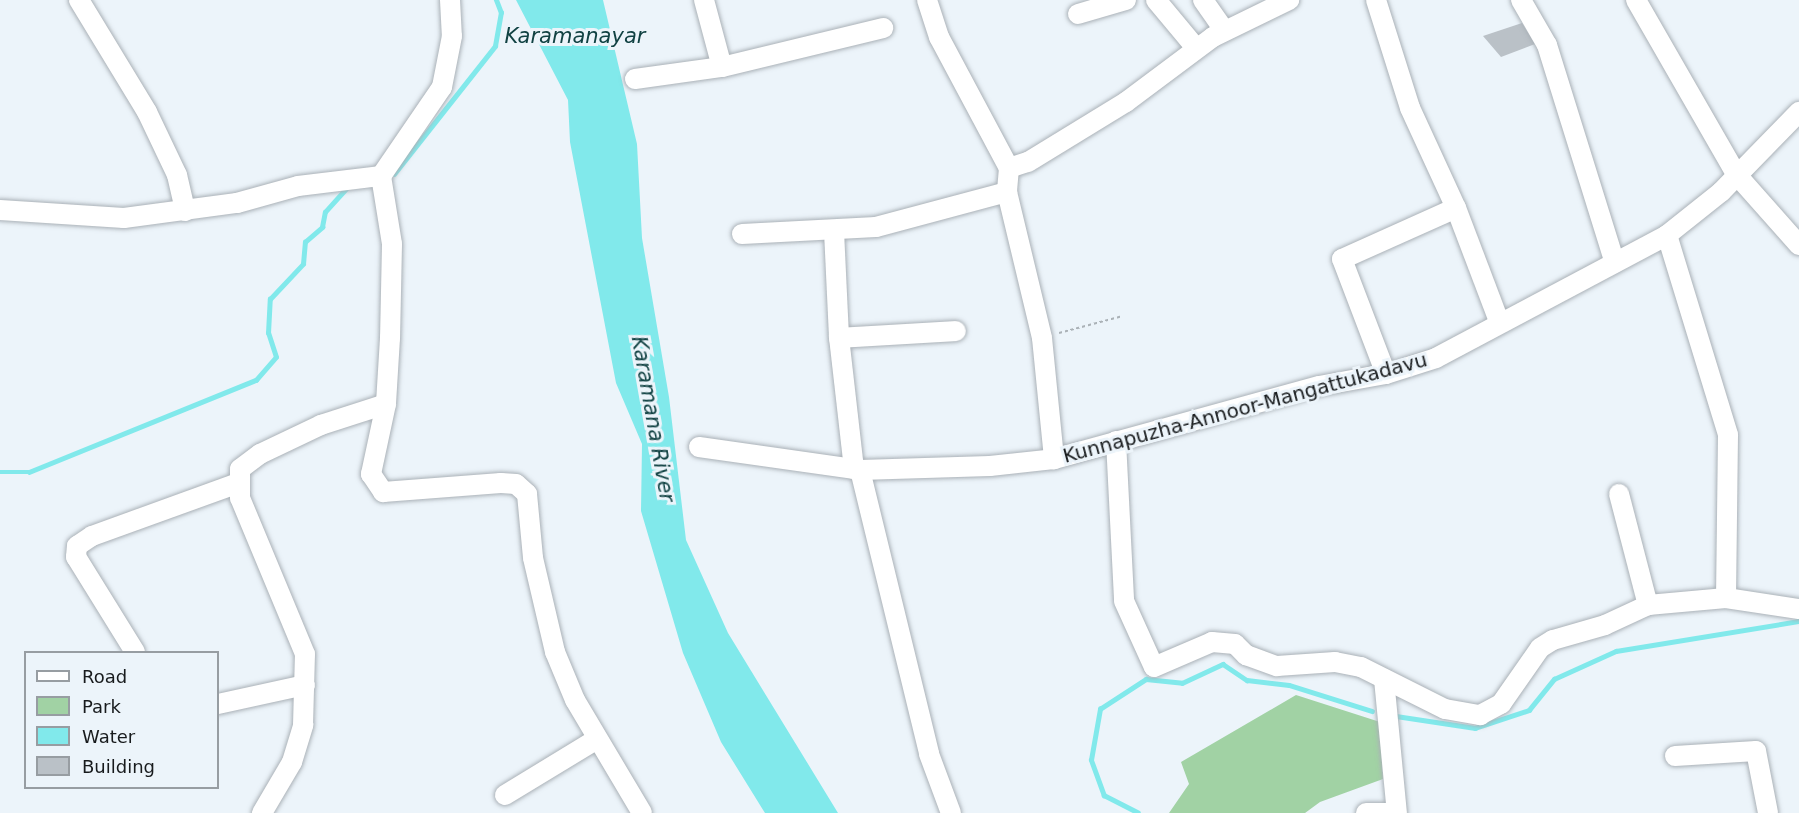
<!DOCTYPE html>
<style>
body{margin:0}
#map{position:relative;width:1799px;height:813px;overflow:hidden;background:#ecf4fa;font-family:"DejaVu Sans",sans-serif}
div>[style]{position:absolute}
[style*='--x']{left:calc(var(--x)*1px);top:calc(var(--y)*1px);width:calc(var(--w)*1px);rotate:calc(var(--a)*1deg)}
.green>*{inset:0;background:#a1d2a4}
.water>*{inset:0;background:#81e9eb}
.stream>*{height:4.5px;margin:-2.25px;padding:0 2.25px;transform-origin:2.25px;border-radius:2.25px;background:#81e9eb}
.building>*{inset:0;background:#bac1c7}
.path>*{height:2px;margin-top:-1px;transform-origin:0;background:repeating-linear-gradient(90deg,#abb2b7 0 3px,transparent 0 6px)}
.roads{filter:drop-shadow(0 0 2px #aab1b7) drop-shadow(0 0 2px #aab1b7)}
.minor>*{height:20px;margin:-10px;padding:0 10px;transform-origin:10px;border-radius:10px;background:#fff}
span{translate:-50% -50%;white-space:nowrap;text-align:center;line-height:1.15;-webkit-text-stroke:6px #ecf4fa;paint-order:stroke}
.street-label{font-size:20px;color:#181b1d}
.water-label{font-size:21px;color:#114243;font-style:italic}
.legend{position:absolute;left:24px;top:651px;width:195px;height:138px;box-sizing:border-box;background:#ecf4fa;border:2px solid #979da2;margin:0;padding:8px 10px;list-style:none;font-size:18px;color:#181b1d}
.legend li{display:flex;align-items:center;gap:12px;height:30px}
.legend b{width:30px;border:2px solid #979da2}
</style>
<div id="map">
<div class="green">
<div style="clip-path:polygon(1296px 695px,1380px 722px,1383px 779px,1320px 802px,1305px 813px,1169px 813px,1189px 784px,1181px 762px)"></div>
</div>
<div class="water">
<div style="clip-path:polygon(516px 0,603px 0,637px 144px,642px 238px,669px 397px,686px 540px,728px 633px,838px 813px,765px 813px,721px 742px,683px 653px,641px 511px,642px 444px,616px 383px,570px 142px,568px 100px)"></div>
</div>
<div class="stream">
<div style="--x:394;--y:174;--w:163;--a:-51.7"></div>
<div style="--x:495;--y:46;--w:34;--a:-80"></div>
<div style="--x:501;--y:13;--w:14;--a:-111"></div>
<div style="--x:0;--y:472;--w:29;--a:0"></div>
<div style="--x:29;--y:472;--w:245;--a:-22.1"></div>
<div style="--x:256;--y:380;--w:30;--a:-49"></div>
<div style="--x:276;--y:357;--w:25;--a:-108"></div>
<div style="--x:268;--y:333;--w:34;--a:-87"></div>
<div style="--x:270;--y:299;--w:48;--a:-46.7"></div>
<div style="--x:303;--y:264;--w:22;--a:-85"></div>
<div style="--x:305;--y:242;--w:23;--a:-41"></div>
<div style="--x:322;--y:227;--w:15;--a:-79"></div>
<div style="--x:325;--y:212;--w:31;--a:-48"></div>
<div style="--x:1396;--y:716;--w:80;--a:8.6"></div>
<div style="--x:1475;--y:728;--w:57;--a:-18.4"></div>
<div style="--x:1529;--y:710;--w:40;--a:-51"></div>
<div style="--x:1554;--y:679;--w:68;--a:-24.3"></div>
<div style="--x:1616;--y:651;--w:185;--a:-9.3"></div>
<div style="--x:1138;--y:813;--w:38;--a:-153"></div>
<div style="--x:1104;--y:796;--w:38;--a:-110"></div>
<div style="--x:1091;--y:760;--w:52;--a:-80"></div>
<div style="--x:1100;--y:709;--w:55;--a:-33.1"></div>
<div style="--x:1146;--y:679;--w:36;--a:6"></div>
<div style="--x:1182;--y:683;--w:45;--a:-24.9"></div>
<div style="--x:1223;--y:664;--w:29;--a:34"></div>
<div style="--x:1247;--y:680;--w:42;--a:6.8"></div>
<div style="--x:1289;--y:685;--w:87;--a:17.4"></div>
</div>
<div class="building">
<div style="clip-path:polygon(1522px 23px,1535px 44px,1501px 57px,1483px 36px)"></div>
</div>
<div class="path">
<div style="--x:1059;--y:333;--w:66;--a:-14.9"></div>
</div>
<div class="roads">
<div class="minor">
<div style="--x:79;--y:0;--w:131;--a:58.7"></div>
<div style="--x:147;--y:112;--w:70;--a:64.5"></div>
<div style="--x:177;--y:175;--w:37;--a:77"></div>
<div style="--x:450;--y:0;--w:36;--a:87"></div>
<div style="--x:452;--y:36;--w:52;--a:101.1"></div>
<div style="--x:442;--y:87;--w:108;--a:124.4"></div>
<div style="--x:381;--y:176;--w:69;--a:80.8"></div>
<div style="--x:392;--y:244;--w:94;--a:91.2"></div>
<div style="--x:390;--y:338;--w:66;--a:93.5"></div>
<div style="--x:386;--y:404;--w:72;--a:102.1"></div>
<div style="--x:371;--y:474;--w:22;--a:56"></div>
<div style="--x:383;--y:492;--w:118;--a:-4.4"></div>
<div style="--x:501;--y:483;--w:15;--a:4"></div>
<div style="--x:516;--y:484;--w:15;--a:42"></div>
<div style="--x:527;--y:494;--w:64;--a:84.6"></div>
<div style="--x:533;--y:558;--w:97;--a:76.8"></div>
<div style="--x:555;--y:652;--w:52;--a:67.4"></div>
<div style="--x:575;--y:700;--w:131;--a:59.3"></div>
<div style="--x:704;--y:0;--w:69;--a:75"></div>
<div style="--x:927;--y:0;--w:39;--a:72"></div>
<div style="--x:939;--y:37;--w:149;--a:61.9"></div>
<div style="--x:1009;--y:168;--w:24;--a:95"></div>
<div style="--x:1007;--y:192;--w:150;--a:76.5"></div>
<div style="--x:1042;--y:338;--w:122;--a:84.3"></div>
<div style="--x:1156;--y:0;--w:62;--a:50.2"></div>
<div style="--x:1203;--y:0;--w:37;--a:55"></div>
<div style="--x:1376;--y:0;--w:113;--a:72.5"></div>
<div style="--x:1410;--y:108;--w:110;--a:65.3"></div>
<div style="--x:1456;--y:208;--w:125;--a:155.9"></div>
<div style="--x:1342;--y:259;--w:123;--a:69.1"></div>
<div style="--x:1521;--y:0;--w:52;--a:60"></div>
<div style="--x:1547;--y:45;--w:228;--a:72.7"></div>
<div style="--x:1636;--y:0;--w:201;--a:60.1"></div>
<div style="--x:1736;--y:174;--w:95;--a:48.4"></div>
<div style="--x:1078;--y:14;--w:50;--a:-16.3"></div>
<div style="--x:635;--y:79;--w:88;--a:-7.9"></div>
<div style="--x:722;--y:67;--w:166;--a:-13.6"></div>
<div style="--x:1009;--y:168;--w:20;--a:-18"></div>
<div style="--x:1028;--y:162;--w:115;--a:-31.5"></div>
<div style="--x:1126;--y:102;--w:109;--a:-36.8"></div>
<div style="--x:1213;--y:37;--w:85;--a:-26"></div>
<div style="--x:1456;--y:208;--w:121;--a:69.2"></div>
<div style="--x:0;--y:210;--w:124;--a:3.7"></div>
<div style="--x:124;--y:218;--w:114;--a:-7.6"></div>
<div style="--x:237;--y:203;--w:63;--a:-15.6"></div>
<div style="--x:298;--y:186;--w:84;--a:-6.9"></div>
<div style="--x:834;--y:231;--w:107;--a:87.3"></div>
<div style="--x:742;--y:234;--w:134;--a:-3"></div>
<div style="--x:876;--y:227;--w:136;--a:-15"></div>
<div style="--x:1667;--y:235;--w:209;--a:73"></div>
<div style="--x:1728;--y:435;--w:163;--a:90.7"></div>
<div style="--x:1116;--y:441;--w:160;--a:87.1"></div>
<div style="--x:1124;--y:601;--w:72;--a:65.6"></div>
<div style="--x:1154;--y:667;--w:63;--a:-23.3"></div>
<div style="--x:1212;--y:642;--w:23;--a:5"></div>
<div style="--x:1235;--y:644;--w:16;--a:45"></div>
<div style="--x:1246;--y:655;--w:33;--a:20"></div>
<div style="--x:1277;--y:666;--w:58;--a:-3.9"></div>
<div style="--x:1335;--y:662;--w:26;--a:11"></div>
<div style="--x:1361;--y:667;--w:94;--a:26.6"></div>
<div style="--x:1445;--y:709;--w:36;--a:10"></div>
<div style="--x:1480;--y:715;--w:24;--a:-28"></div>
<div style="--x:1501;--y:704;--w:68;--a:-55.1"></div>
<div style="--x:1540;--y:648;--w:15;--a:-32"></div>
<div style="--x:1553;--y:640;--w:54;--a:-16.1"></div>
<div style="--x:1605;--y:625;--w:47;--a:-24.9"></div>
<div style="--x:1648;--y:605;--w:78;--a:-5.1"></div>
<div style="--x:1726;--y:598;--w:74;--a:8.6"></div>
<div style="--x:699;--y:447;--w:163;--a:8.1"></div>
<div style="--x:860;--y:470;--w:130;--a:-1.8"></div>
<div style="--x:990;--y:466;--w:64;--a:-6.2"></div>
<div style="--x:1054;--y:459;--w:275;--a:-15.4"></div>
<div style="--x:1319;--y:386;--w:68;--a:-10.2"></div>
<div style="--x:1386;--y:374;--w:52;--a:-17.7"></div>
<div style="--x:1436;--y:358;--w:262;--a:-28"></div>
<div style="--x:1667;--y:235;--w:69;--a:-38.5"></div>
<div style="--x:1721;--y:192;--w:112;--a:-45.7"></div>
<div style="--x:854;--y:469;--w:132;--a:-96.5"></div>
<div style="--x:839;--y:338;--w:117;--a:-3.4"></div>
<div style="--x:860;--y:470;--w:292;--a:76.3"></div>
<div style="--x:929;--y:754;--w:63;--a:69.6"></div>
<div style="--x:1619;--y:494;--w:115;--a:75.4"></div>
<div style="--x:135;--y:652;--w:112;--a:-121.8"></div>
<div style="--x:76;--y:557;--w:11;--a:-85"></div>
<div style="--x:77;--y:546;--w:18;--a:-34"></div>
<div style="--x:92;--y:536;--w:153;--a:-19.9"></div>
<div style="--x:1384;--y:679;--w:135;--a:84.5"></div>
<div style="--x:218;--y:704;--w:89;--a:-12.3"></div>
<div style="--x:1675;--y:756;--w:81;--a:-3.5"></div>
<div style="--x:1756;--y:751;--w:63;--a:79"></div>
<div style="--x:505;--y:795;--w:108;--a:-31.3"></div>
<div style="--x:262;--y:813;--w:59;--a:-59.5"></div>
<div style="--x:292;--y:762;--w:39;--a:-73"></div>
<div style="--x:303;--y:725;--w:71;--a:-88.4"></div>
<div style="--x:305;--y:654;--w:169;--a:-112.6"></div>
<div style="--x:240;--y:498;--w:29;--a:-90"></div>
<div style="--x:240;--y:469;--w:25;--a:-37"></div>
<div style="--x:260;--y:454;--w:68;--a:-25.4"></div>
<div style="--x:321;--y:425;--w:68;--a:-17.9"></div>
<div style="--x:1366;--y:813;--w:22;--a:0"></div>
</div>
</div>
<div class="street-label">
<span style="left:1245px;top:408px;rotate:-15deg">Kunnapuzha-Annoor-Mangattukadavu</span>
</div>
<div class="water-label">
<span style="left:575px;top:36px">Karamanayar</span>
<span style="left:653px;top:419px;rotate:80deg">Karamana River</span>
</div>
<ul class="legend">
<li><b style="height:8px;background:#fff"></b>Road</li>
<li><b style="height:16px;background:#a1d2a4"></b>Park</li>
<li><b style="height:16px;background:#81e9eb"></b>Water</li>
<li><b style="height:16px;background:#bac1c7"></b>Building</li>
</ul>
</div>
